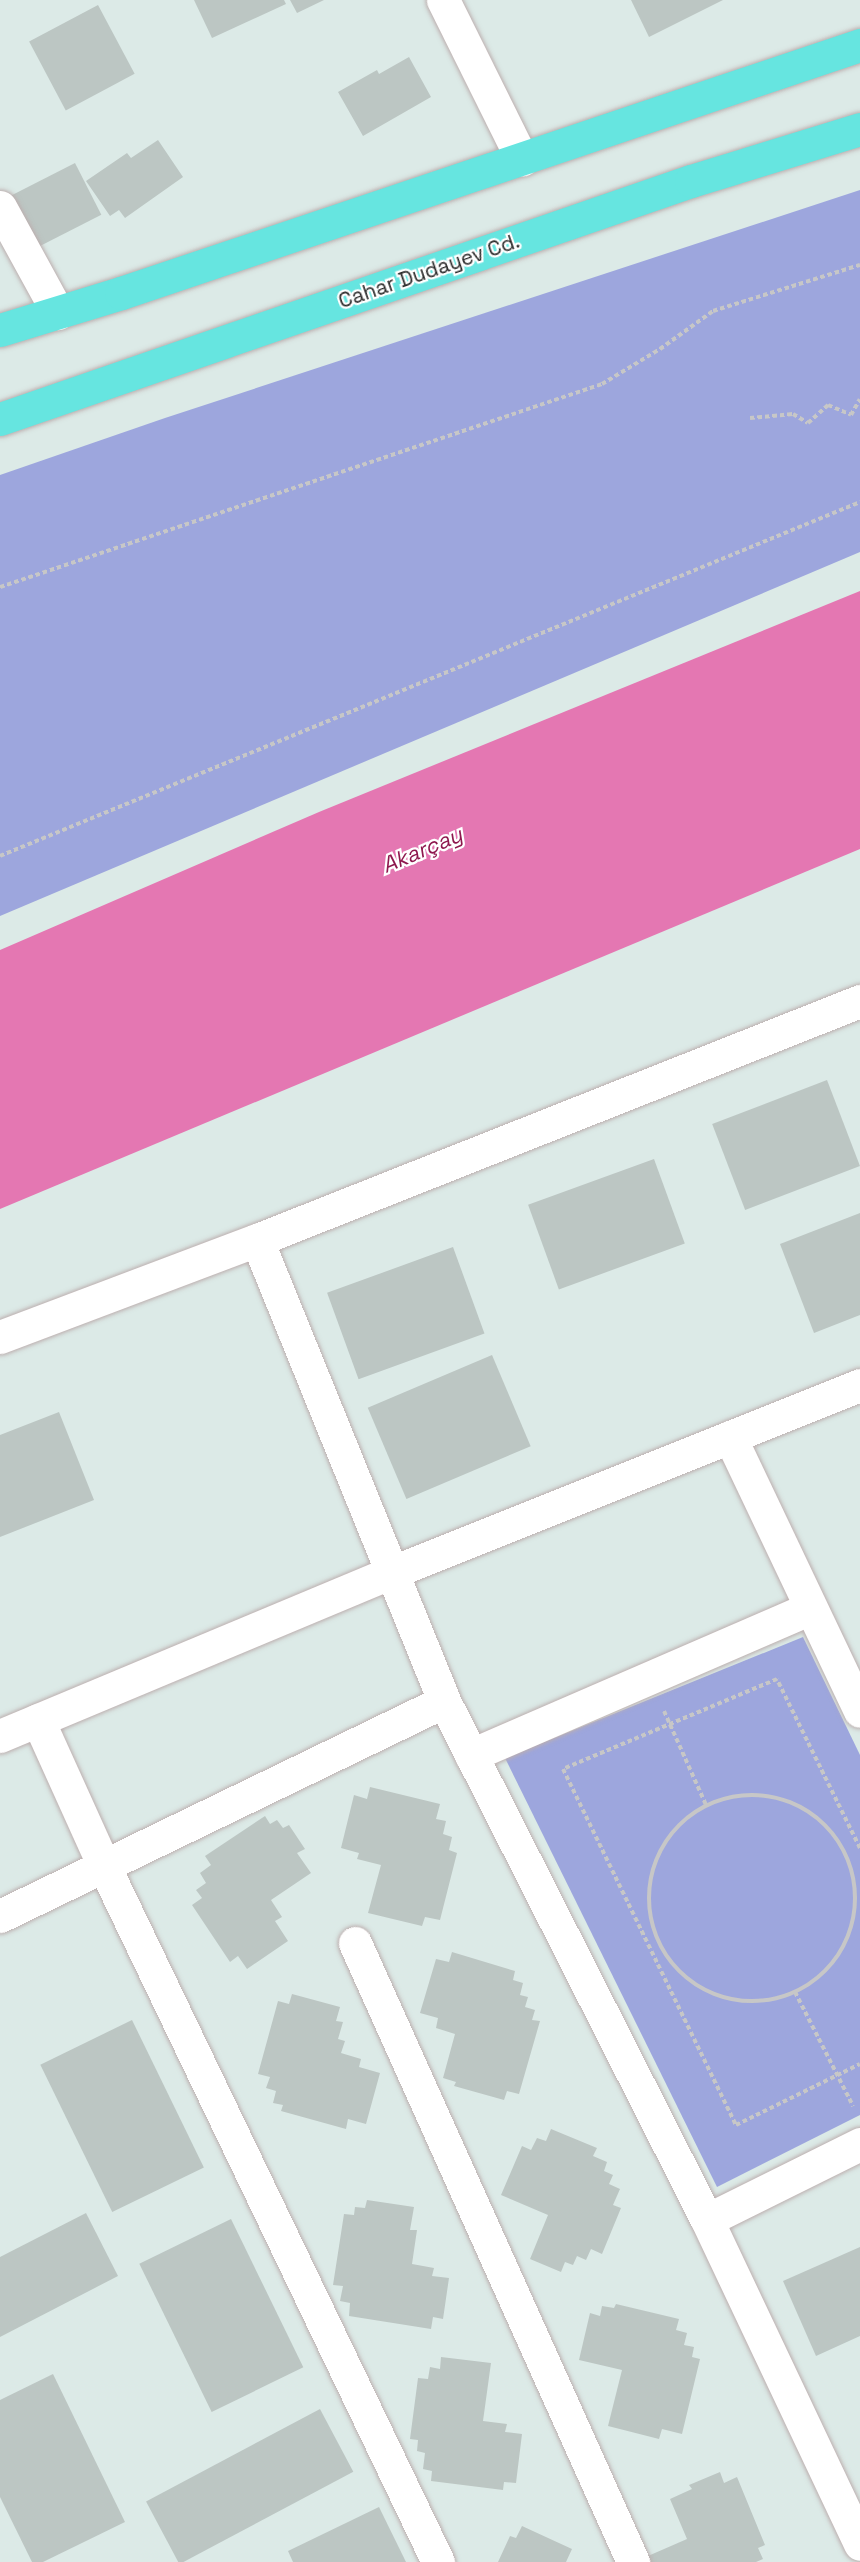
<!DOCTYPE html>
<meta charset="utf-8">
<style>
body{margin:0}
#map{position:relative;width:860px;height:2562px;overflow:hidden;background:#dceae7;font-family:"Space Grotesk",sans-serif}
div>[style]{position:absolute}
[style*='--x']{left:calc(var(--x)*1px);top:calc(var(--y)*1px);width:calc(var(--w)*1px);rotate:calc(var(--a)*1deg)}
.green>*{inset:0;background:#9da6dd}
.water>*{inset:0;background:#e477b2}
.building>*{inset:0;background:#bcc6c3;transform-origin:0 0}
.path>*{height:4px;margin-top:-2px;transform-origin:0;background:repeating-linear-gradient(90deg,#c7c7c7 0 4.5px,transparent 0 7.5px)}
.path>.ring{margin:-2px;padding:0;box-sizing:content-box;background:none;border:4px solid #c7c7c7;border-radius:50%}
.roads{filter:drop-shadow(0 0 2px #bcafaf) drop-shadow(0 0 2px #bcafaf)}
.minor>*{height:33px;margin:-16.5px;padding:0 16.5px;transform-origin:16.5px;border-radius:16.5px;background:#fff}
.major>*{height:33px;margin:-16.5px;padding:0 16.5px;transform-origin:16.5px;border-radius:16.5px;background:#66e5e0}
span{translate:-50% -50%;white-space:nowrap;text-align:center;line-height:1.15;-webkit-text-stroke:4.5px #fff;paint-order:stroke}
.street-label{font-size:21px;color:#292929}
.water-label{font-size:22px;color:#8e184e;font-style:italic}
</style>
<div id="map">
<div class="green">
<div style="clip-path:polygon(860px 190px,860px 552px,0 916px,0 475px,165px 418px)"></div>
<div style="clip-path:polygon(803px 1637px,860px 1755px,860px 2115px,717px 2187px,505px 1758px)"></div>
</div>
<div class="water">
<div style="clip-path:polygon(860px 591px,860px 849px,0 1209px,0 950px,319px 812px)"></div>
</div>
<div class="building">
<div style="clip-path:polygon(194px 0,284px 0,286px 4px,212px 38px)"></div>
<div style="clip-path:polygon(290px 0,324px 0,297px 13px)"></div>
<div style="clip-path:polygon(631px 0,723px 0,649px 37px)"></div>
<div style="left:98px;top:5px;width:78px;height:78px;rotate:62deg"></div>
<div style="clip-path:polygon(409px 57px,431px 97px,363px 136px,338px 92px,377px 70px,379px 74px)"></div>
<div style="clip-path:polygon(158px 140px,183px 177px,125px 218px,119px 210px,110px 216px,86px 181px,127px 153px,131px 158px)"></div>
<div style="left:75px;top:163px;width:58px;height:82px;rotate:63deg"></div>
<div style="left:827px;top:1080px;width:92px;height:123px;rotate:69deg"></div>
<div style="left:654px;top:1159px;width:90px;height:134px;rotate:70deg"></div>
<div style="clip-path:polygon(860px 1213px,860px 1315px,814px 1333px,780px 1244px)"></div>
<div style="left:453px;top:1247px;width:92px;height:134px;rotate:70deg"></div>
<div style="left:492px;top:1355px;width:99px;height:135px;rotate:67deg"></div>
<div style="clip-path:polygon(59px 1412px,94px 1500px,0 1537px,0 1435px)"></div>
<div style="clip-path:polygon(370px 1787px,440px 1804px,436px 1819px,446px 1821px,443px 1834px,452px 1837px,449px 1850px,457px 1853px,440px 1920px,425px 1917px,422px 1926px,368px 1913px,381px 1865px,357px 1859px,359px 1853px,341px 1848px,354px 1795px,367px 1799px)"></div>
<div style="clip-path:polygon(265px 1816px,270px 1824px,277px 1820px,283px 1828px,289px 1825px,305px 1849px,297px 1853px,311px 1873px,271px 1900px,282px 1917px,275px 1921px,288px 1941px,247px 1969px,238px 1956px,230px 1962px,192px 1905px,202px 1898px,196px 1890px,206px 1883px,200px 1873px,211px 1865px,205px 1856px)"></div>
<div style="clip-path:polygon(452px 1952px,515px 1971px,513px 1980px,523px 1983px,520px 1995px,528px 1997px,525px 2007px,535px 2010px,532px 2020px,540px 2021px,519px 2094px,507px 2091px,504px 2100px,454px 2086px,456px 2082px,443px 2078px,455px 2034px,436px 2028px,438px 2018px,420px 2013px,436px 1959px,449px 1962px)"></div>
<div style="clip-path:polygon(292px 1994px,340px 2007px,336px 2021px,343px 2022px,338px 2039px,345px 2041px,341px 2053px,361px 2059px,359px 2067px,380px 2073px,366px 2124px,348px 2119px,346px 2129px,281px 2111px,283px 2105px,273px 2103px,276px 2091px,266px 2088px,270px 2077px,258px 2074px,278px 2001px,289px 2004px)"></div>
<div style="left:132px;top:2020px;width:164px;height:102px;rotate:64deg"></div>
<div style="clip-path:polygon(551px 2129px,597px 2148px,593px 2156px,607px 2162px,604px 2171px,613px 2175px,609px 2184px,620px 2189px,613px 2205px,621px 2208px,602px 2254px,591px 2249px,586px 2260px,577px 2256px,573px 2265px,565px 2262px,561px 2272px,530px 2259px,548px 2215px,501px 2195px,522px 2146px,531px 2150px,537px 2138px,546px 2141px)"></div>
<div style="clip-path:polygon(367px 2200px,414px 2207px,410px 2230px,417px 2230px,412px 2264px,434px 2268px,432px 2276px,449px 2278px,443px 2319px,433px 2317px,431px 2329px,349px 2316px,350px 2303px,340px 2301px,343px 2286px,333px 2285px,344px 2214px,354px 2215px,355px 2207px,365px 2208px)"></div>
<div style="clip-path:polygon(86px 2213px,118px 2276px,0 2337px,0 2257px)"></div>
<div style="left:231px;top:2219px;width:165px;height:102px;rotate:64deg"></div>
<div style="clip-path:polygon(860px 2247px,860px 2336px,816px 2356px,783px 2281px)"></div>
<div style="clip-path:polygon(616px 2304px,679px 2319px,676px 2330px,687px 2333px,684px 2345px,694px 2347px,692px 2357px,700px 2359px,682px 2434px,662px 2429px,659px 2439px,608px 2426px,622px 2370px,579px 2360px,590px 2313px,600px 2316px,602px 2306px,614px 2308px)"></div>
<div style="clip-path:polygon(441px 2357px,491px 2363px,483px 2421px,507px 2424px,505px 2432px,522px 2434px,516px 2483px,504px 2482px,503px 2490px,431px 2481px,432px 2471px,423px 2469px,425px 2453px,417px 2451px,418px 2440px,410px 2439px,418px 2378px,428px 2379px,430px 2367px,440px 2369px)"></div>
<div style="clip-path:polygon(53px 2374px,125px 2522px,43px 2562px,32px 2562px,0 2497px,0 2400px)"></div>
<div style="left:320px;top:2409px;width:71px;height:197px;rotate:62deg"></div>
<div style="clip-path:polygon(720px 2472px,724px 2483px,737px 2477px,765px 2545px,758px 2548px,763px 2559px,756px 2562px,651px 2562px,648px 2556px,687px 2539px,670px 2499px,692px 2489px,689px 2485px)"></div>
<div style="clip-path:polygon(379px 2507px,406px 2562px,293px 2562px,288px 2551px)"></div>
<div style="clip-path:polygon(522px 2526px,572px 2549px,566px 2562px,498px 2562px,510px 2536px,516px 2538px)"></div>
</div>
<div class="path">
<div style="--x:750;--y:418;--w:43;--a:-5.3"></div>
<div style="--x:793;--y:414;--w:17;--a:31"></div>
<div style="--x:808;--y:423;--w:27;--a:-42"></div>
<div style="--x:828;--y:405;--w:25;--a:23"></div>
<div style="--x:851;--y:415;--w:18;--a:-61"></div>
<div style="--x:0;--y:587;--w:635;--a:-18.63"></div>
<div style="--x:602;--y:384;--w:68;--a:-31.1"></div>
<div style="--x:660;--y:349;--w:65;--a:-35.6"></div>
<div style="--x:713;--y:311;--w:154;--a:-17.4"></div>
<div style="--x:0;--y:856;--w:930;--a:-22.37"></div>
<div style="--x:664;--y:1711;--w:105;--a:65.9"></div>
<div class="ring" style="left:649px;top:1795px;width:202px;height:202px"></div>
<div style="--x:860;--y:1848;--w:188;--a:-116.2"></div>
<div style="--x:777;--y:1679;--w:232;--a:157.2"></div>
<div style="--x:563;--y:1769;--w:396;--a:64.1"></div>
<div style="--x:736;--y:2125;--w:138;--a:-26.2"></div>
<div style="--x:795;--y:1992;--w:128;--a:63"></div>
</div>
<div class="roads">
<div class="minor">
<div style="--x:443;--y:0;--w:178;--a:63.6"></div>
<div style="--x:0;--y:207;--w:121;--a:61.3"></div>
<div style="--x:257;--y:1240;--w:497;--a:67.9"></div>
<div style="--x:444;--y:1701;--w:582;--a:63.13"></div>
<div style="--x:707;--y:2220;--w:358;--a:64.7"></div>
<div style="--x:0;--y:1337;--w:275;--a:-20.7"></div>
<div style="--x:257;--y:1240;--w:649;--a:-21.62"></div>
<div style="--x:730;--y:1437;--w:303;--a:64.6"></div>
<div style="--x:38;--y:1720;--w:160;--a:65.7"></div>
<div style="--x:104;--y:1866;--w:772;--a:64.36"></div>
<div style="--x:0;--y:1736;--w:423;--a:-22.7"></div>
<div style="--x:390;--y:1573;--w:506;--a:-21.8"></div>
<div style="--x:471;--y:1755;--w:370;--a:-23.4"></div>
<div style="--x:0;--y:1916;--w:493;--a:-25.8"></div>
<div style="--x:355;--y:1943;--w:679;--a:65.81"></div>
<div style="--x:707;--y:2220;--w:171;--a:-26.4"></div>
</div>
<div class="major">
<div style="--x:0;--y:330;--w:127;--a:-17"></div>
<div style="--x:121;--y:293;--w:780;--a:-18.55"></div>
<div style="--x:0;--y:419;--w:731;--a:-19.01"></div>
<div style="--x:691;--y:181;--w:177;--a:-17.1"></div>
</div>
</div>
<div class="street-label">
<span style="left:429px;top:271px;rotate:-19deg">Cahar Dudayev Cd.</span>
</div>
<div class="water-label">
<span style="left:422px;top:850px;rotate:-23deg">Akarçay</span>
</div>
</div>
